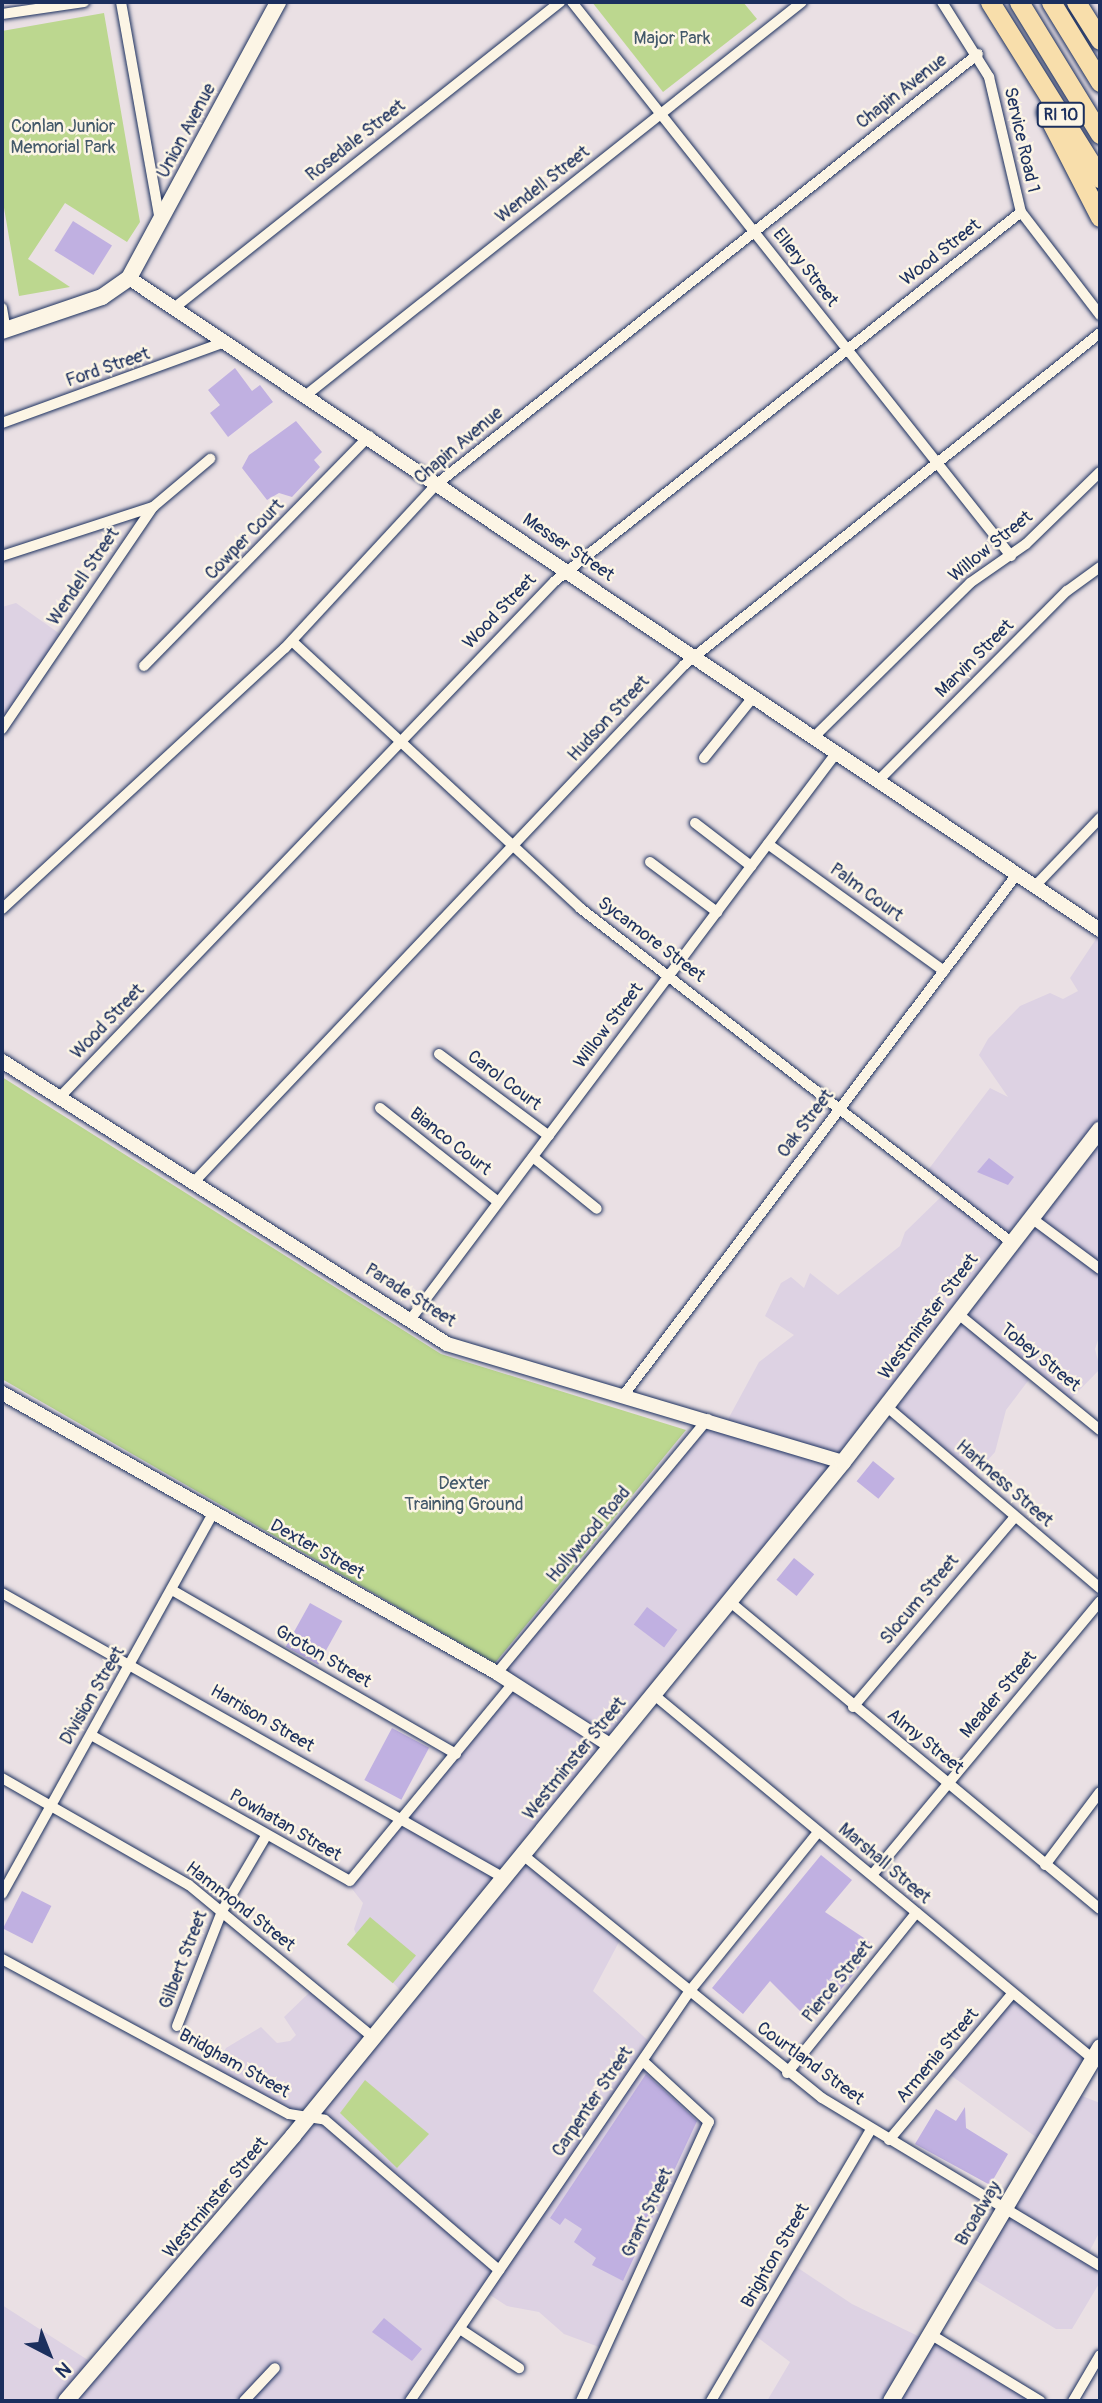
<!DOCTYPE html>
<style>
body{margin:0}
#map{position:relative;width:1102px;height:2403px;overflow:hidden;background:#eae0e4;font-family:Pangolin,sans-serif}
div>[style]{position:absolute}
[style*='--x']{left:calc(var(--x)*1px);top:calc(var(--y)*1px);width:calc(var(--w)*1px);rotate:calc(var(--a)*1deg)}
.built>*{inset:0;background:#ddd2e3}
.green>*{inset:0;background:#bcd78f;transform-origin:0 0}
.building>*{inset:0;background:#c0b0e1;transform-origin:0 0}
.roads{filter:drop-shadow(0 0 2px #1b2f5e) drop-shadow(0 0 2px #1b2f5e)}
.minor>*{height:10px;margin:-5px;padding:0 5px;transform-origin:5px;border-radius:5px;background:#fcf5e5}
.tertiary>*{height:14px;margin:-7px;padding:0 7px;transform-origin:7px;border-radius:7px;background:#fcf5e5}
.secondary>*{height:16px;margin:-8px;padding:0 8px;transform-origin:8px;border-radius:8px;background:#fcf5e5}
.motorway>*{height:19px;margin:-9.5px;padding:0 9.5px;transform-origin:9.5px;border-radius:9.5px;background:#f8deab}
span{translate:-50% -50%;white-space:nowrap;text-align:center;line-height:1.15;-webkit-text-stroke:5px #fcf5e5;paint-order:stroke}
.shield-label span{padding:2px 5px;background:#fcf5e5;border:2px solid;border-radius:5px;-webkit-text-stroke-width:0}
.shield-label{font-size:16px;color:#1b2f5e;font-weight:700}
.park-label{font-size:18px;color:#43596a}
.street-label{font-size:18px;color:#1b2f5e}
.frame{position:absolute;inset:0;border:4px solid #1b2f5e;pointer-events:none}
.north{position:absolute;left:14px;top:2319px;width:70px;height:70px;-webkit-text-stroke:5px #fcf5e5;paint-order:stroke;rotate:138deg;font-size:19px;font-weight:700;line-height:28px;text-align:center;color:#1b2f5e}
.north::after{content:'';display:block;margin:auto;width:24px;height:32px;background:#1b2f5e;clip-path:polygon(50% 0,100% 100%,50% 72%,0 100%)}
</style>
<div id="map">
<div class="built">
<div style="clip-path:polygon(16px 603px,63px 636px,2px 730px,2px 607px)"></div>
<div style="clip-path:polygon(1100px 933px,1100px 1334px,1095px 1349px,1100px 1369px,1067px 1403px,1031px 1377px,1006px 1410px,995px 1452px,971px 1479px,885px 1408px,524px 1857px,620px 1940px,593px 1991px,652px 2044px,640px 2061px,707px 2115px,599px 2347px,564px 2334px,539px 2312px,507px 2306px,484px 2291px,407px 2401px,2px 2401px,2px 2305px,91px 2362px,298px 2121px,214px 2070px,226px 2048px,261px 2027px,277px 2043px,290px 2041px,296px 2035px,284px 2017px,312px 1990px,366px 2034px,402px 1992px,364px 1953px,354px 1929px,363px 1903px,346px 1881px,506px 1686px,491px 1670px,702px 1419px,726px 1423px,759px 1362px,794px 1335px,765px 1316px,781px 1283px,791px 1277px,804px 1288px,810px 1273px,838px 1295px,900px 1246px,905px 1232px,944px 1194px,925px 1174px,990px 1088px,1008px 1097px,979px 1055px,988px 1039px,1020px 1006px,1050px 993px,1063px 999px,1078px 991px,1070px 978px)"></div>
<div style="clip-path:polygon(1011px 1997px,1087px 2056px,1072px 2092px,1100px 2103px,1100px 2231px,1087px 2256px,1100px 2268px,1100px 2282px,1072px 2329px,1056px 2329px,965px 2274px,1040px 2140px,949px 2074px)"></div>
<div style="clip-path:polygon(795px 2266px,852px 2304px,922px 2338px,929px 2335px,1039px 2401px,767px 2401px,790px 2362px,752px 2333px)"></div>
</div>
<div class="green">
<div style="clip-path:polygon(592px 2px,743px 2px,757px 19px,663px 92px)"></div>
<div style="clip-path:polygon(104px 13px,140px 222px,127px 242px,65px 203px,28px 259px,70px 287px,19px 296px,2px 196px,2px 31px)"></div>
<div style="clip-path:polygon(2px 1077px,441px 1354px,686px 1430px,495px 1663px,2px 1379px)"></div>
<div style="left:370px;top:1917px;width:60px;height:36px;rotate:40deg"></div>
<div style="clip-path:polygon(365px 2080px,429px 2134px,397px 2168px,340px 2113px)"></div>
</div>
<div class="building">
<div style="left:73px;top:221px;width:46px;height:35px;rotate:32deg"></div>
<div style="clip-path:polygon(235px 368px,252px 391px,260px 385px,273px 402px,228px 437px,210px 413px,220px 405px,208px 390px)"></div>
<div style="clip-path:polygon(296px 421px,322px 452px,314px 460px,320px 467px,292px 497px,279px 493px,267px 500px,242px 468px,249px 455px)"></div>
<div style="clip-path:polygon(989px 1158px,1014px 1177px,1008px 1185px,977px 1172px)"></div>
<div style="left:873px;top:1461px;width:28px;height:26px;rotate:39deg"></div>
<div style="left:794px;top:1558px;width:26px;height:28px;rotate:39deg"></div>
<div style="left:310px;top:1603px;width:37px;height:50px;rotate:29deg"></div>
<div style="left:647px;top:1607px;width:38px;height:22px;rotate:37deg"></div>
<div style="left:392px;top:1728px;width:42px;height:59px;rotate:28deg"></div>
<div style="clip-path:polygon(821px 1855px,852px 1880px,825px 1912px,870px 1942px,857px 1958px,863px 1963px,826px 2007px,820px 2003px,807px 2018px,770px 1981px,743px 2014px,712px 1988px)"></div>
<div style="left:22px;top:1891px;width:33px;height:42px;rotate:27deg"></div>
<div style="clip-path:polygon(646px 2074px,697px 2121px,623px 2281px,592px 2265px,596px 2258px,574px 2242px,582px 2229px,565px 2218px,560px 2225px,550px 2218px)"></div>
<div style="clip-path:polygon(965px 2107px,966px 2128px,1008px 2154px,990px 2185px,915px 2144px,936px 2109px,956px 2121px)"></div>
<div style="clip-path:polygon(384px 2318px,422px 2349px,412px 2361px,372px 2332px)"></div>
</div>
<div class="roads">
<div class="minor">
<div style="--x:121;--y:2;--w:222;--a:79.9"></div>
<div style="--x:572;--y:2;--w:707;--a:51.61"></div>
<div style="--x:942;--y:2;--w:89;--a:57.9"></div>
<div style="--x:989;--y:77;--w:139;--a:76.7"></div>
<div style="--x:1021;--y:212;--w:130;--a:52.5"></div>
<div style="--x:2;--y:14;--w:83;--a:-8.3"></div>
<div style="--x:2;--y:308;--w:22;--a:80"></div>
<div style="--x:174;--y:308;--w:493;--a:-38.4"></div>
<div style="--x:305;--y:396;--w:634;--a:-38.41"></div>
<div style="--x:2;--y:423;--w:237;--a:-20"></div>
<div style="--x:2;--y:556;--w:159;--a:-18"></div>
<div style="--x:292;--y:641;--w:393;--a:42.8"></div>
<div style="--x:580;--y:908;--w:545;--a:37.77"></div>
<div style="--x:144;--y:666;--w:322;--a:-45.6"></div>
<div style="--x:2;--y:729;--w:268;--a:-55.8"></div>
<div style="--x:153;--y:507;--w:75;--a:-40.1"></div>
<div style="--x:814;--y:737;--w:219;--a:-44.6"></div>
<div style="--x:970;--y:583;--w:68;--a:-34.9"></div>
<div style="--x:1026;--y:544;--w:103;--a:-44.2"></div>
<div style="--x:704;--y:758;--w:80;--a:-51.1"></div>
<div style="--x:878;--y:781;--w:268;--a:-45.2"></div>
<div style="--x:1067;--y:591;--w:41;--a:-36"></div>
<div style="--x:695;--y:823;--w:71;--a:37.5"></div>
<div style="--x:768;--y:844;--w:217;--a:35.8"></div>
<div style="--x:650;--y:862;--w:84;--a:36.7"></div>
<div style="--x:1035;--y:886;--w:94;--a:-46.3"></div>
<div style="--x:2;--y:909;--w:385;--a:-42.7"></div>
<div style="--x:285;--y:648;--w:224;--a:-47.2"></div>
<div style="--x:437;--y:484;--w:691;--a:-38.48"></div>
<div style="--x:439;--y:1054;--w:137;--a:36.7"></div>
<div style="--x:59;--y:1098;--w:716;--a:-46.19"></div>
<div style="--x:555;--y:581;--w:594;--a:-38.37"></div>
<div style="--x:380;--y:1108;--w:151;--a:38.5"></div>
<div style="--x:533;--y:1157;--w:82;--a:39.1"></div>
<div style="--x:193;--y:1183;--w:714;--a:-46.53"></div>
<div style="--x:684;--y:665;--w:532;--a:-38.59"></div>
<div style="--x:1030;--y:1217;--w:87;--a:36.6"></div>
<div style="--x:957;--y:1313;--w:185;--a:39.3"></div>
<div style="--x:410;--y:1320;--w:711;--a:-53.07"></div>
<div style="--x:623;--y:1396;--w:654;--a:-52.95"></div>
<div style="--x:886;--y:1406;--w:281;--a:40.4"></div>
<div style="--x:172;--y:1590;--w:328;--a:30"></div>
<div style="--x:2;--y:1593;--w:577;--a:29.58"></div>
<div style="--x:729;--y:1601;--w:482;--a:39.7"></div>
<div style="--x:497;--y:1673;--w:330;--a:-50.3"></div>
<div style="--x:653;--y:1694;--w:572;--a:39.68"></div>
<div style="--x:853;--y:1707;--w:248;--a:-49.6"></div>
<div style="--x:91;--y:1735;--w:297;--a:29.4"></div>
<div style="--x:350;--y:1881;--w:256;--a:-50.5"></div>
<div style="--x:2;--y:1778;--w:215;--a:29.8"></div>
<div style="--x:189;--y:1885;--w:239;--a:39.6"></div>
<div style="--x:523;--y:1855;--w:385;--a:39.1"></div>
<div style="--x:822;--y:2098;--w:325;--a:31.1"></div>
<div style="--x:1045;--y:1865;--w:91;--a:-53"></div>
<div style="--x:872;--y:1875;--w:356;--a:-50.2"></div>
<div style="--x:2;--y:1894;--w:435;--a:-61"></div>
<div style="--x:2;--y:1959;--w:326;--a:28.4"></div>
<div style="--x:289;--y:2114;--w:36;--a:9"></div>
<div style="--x:325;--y:2120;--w:230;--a:40.8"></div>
<div style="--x:177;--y:2026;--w:123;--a:-68.6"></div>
<div style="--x:222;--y:1911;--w:87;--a:-59.6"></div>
<div style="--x:787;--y:2073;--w:206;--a:-51.1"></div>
<div style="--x:889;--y:2140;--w:191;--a:-49.9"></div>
<div style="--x:460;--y:2329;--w:71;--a:33.5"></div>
<div style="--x:930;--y:2334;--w:129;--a:31.3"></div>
<div style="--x:244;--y:2401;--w:45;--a:-46.8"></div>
<div style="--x:410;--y:2401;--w:495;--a:-55.7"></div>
<div style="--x:689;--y:1992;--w:206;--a:-51.1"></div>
<div style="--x:581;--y:2401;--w:307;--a:-65.4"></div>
<div style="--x:709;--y:2122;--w:90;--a:-137.3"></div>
<div style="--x:711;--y:2401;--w:316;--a:-59.5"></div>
<div style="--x:1073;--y:2401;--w:53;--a:-59.6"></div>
</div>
<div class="tertiary">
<div style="--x:129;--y:278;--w:1170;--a:33.88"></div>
<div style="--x:2;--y:1061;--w:527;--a:32.45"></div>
<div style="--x:447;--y:1344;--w:413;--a:16.6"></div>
<div style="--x:2;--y:1393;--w:569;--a:29.49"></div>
<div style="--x:497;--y:1673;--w:135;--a:32.6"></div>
</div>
<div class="secondary">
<div style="--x:2;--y:331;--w:106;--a:-18.8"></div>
<div style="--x:102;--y:297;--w:33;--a:-35"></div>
<div style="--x:129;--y:278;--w:314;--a:-61.6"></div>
<div style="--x:66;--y:2401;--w:349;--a:-49.4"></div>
<div style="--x:293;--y:2136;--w:870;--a:-50.78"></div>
<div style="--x:843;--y:1462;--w:420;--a:-52.3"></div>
<div style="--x:891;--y:2401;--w:411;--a:-59.4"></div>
</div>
<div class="motorway">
<div style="--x:990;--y:2;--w:208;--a:58"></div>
<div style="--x:1019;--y:2;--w:155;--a:58.5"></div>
<div style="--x:1051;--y:2;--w:94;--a:58.5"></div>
<div style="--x:1076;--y:2;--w:45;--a:57.7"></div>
<div style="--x:1046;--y:112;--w:118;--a:62.8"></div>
</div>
</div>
<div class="shield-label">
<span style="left:1061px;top:115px">RI 10</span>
</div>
<div class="park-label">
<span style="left:672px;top:39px">Major Park</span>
<span style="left:63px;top:138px">Conlan Junior<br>Memorial Park</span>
<span style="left:464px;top:1495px">Dexter<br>Training Ground</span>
</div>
<div class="street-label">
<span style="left:902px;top:92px;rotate:-38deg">Chapin Avenue</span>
<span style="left:187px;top:131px;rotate:-62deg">Union Avenue</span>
<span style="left:1021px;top:140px;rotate:77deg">Service Road 1</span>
<span style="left:356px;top:141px;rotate:-38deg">Rosedale Street</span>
<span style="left:543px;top:185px;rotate:-38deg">Wendell Street</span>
<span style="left:941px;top:253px;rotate:-38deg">Wood Street</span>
<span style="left:805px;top:268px;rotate:52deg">Ellery Street</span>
<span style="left:108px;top:368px;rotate:-19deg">Ford Street</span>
<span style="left:459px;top:446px;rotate:-40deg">Chapin Avenue</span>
<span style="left:245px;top:540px;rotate:-46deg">Cowper Court</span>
<span style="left:991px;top:547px;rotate:-39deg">Willow Street</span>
<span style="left:568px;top:548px;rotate:34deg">Messer Street</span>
<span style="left:84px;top:577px;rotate:-56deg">Wendell Street</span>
<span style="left:500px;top:612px;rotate:-46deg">Wood Street</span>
<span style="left:975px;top:659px;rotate:-45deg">Marvin Street</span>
<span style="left:609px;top:719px;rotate:-47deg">Hudson Street</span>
<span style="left:866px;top:893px;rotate:36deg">Palm Court</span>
<span style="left:651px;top:940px;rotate:37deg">Sycamore Street</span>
<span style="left:108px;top:1022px;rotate:-46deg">Wood Street</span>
<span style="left:609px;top:1026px;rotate:-53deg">Willow Street</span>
<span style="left:504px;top:1081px;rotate:37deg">Carol Court</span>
<span style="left:806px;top:1124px;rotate:-53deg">Oak Street</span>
<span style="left:450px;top:1142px;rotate:38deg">Bianco Court</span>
<span style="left:410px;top:1296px;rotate:32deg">Parade Street</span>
<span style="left:929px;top:1317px;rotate:-53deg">Westminster Street</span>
<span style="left:1040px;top:1358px;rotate:39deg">Tobey Street</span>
<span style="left:1004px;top:1484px;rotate:41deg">Harkness Street</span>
<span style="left:589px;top:1535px;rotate:-50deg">Hollywood Road</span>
<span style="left:317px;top:1550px;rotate:29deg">Dexter Street</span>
<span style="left:920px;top:1600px;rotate:-50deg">Slocum Street</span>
<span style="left:323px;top:1657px;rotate:30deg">Groton Street</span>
<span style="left:999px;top:1695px;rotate:-50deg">Meader Street</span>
<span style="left:93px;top:1696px;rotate:-60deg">Division Street</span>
<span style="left:262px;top:1719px;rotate:30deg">Harrison Street</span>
<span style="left:925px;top:1742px;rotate:39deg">Almy Street</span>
<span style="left:575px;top:1759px;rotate:-51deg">Westminster Street</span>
<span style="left:285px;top:1826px;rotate:30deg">Powhatan Street</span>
<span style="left:884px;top:1864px;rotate:40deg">Marshall Street</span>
<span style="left:240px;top:1907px;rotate:38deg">Hammond Street</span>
<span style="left:184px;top:1960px;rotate:-69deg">Gilbert Street</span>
<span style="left:838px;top:1982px;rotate:-51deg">Pierce Street</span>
<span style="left:938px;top:2056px;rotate:-50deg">Armenia Street</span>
<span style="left:234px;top:2064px;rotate:29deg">Bridgham Street</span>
<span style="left:810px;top:2064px;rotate:36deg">Courtland Street</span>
<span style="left:593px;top:2102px;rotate:-56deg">Carpenter Street</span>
<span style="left:216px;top:2198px;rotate:-50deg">Westminster Street</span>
<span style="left:648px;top:2213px;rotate:-65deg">Grant Street</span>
<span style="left:979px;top:2214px;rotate:-59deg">Broadway</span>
<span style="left:776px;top:2256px;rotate:-60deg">Brighton Street</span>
</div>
<div class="frame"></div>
<div class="north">N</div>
</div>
